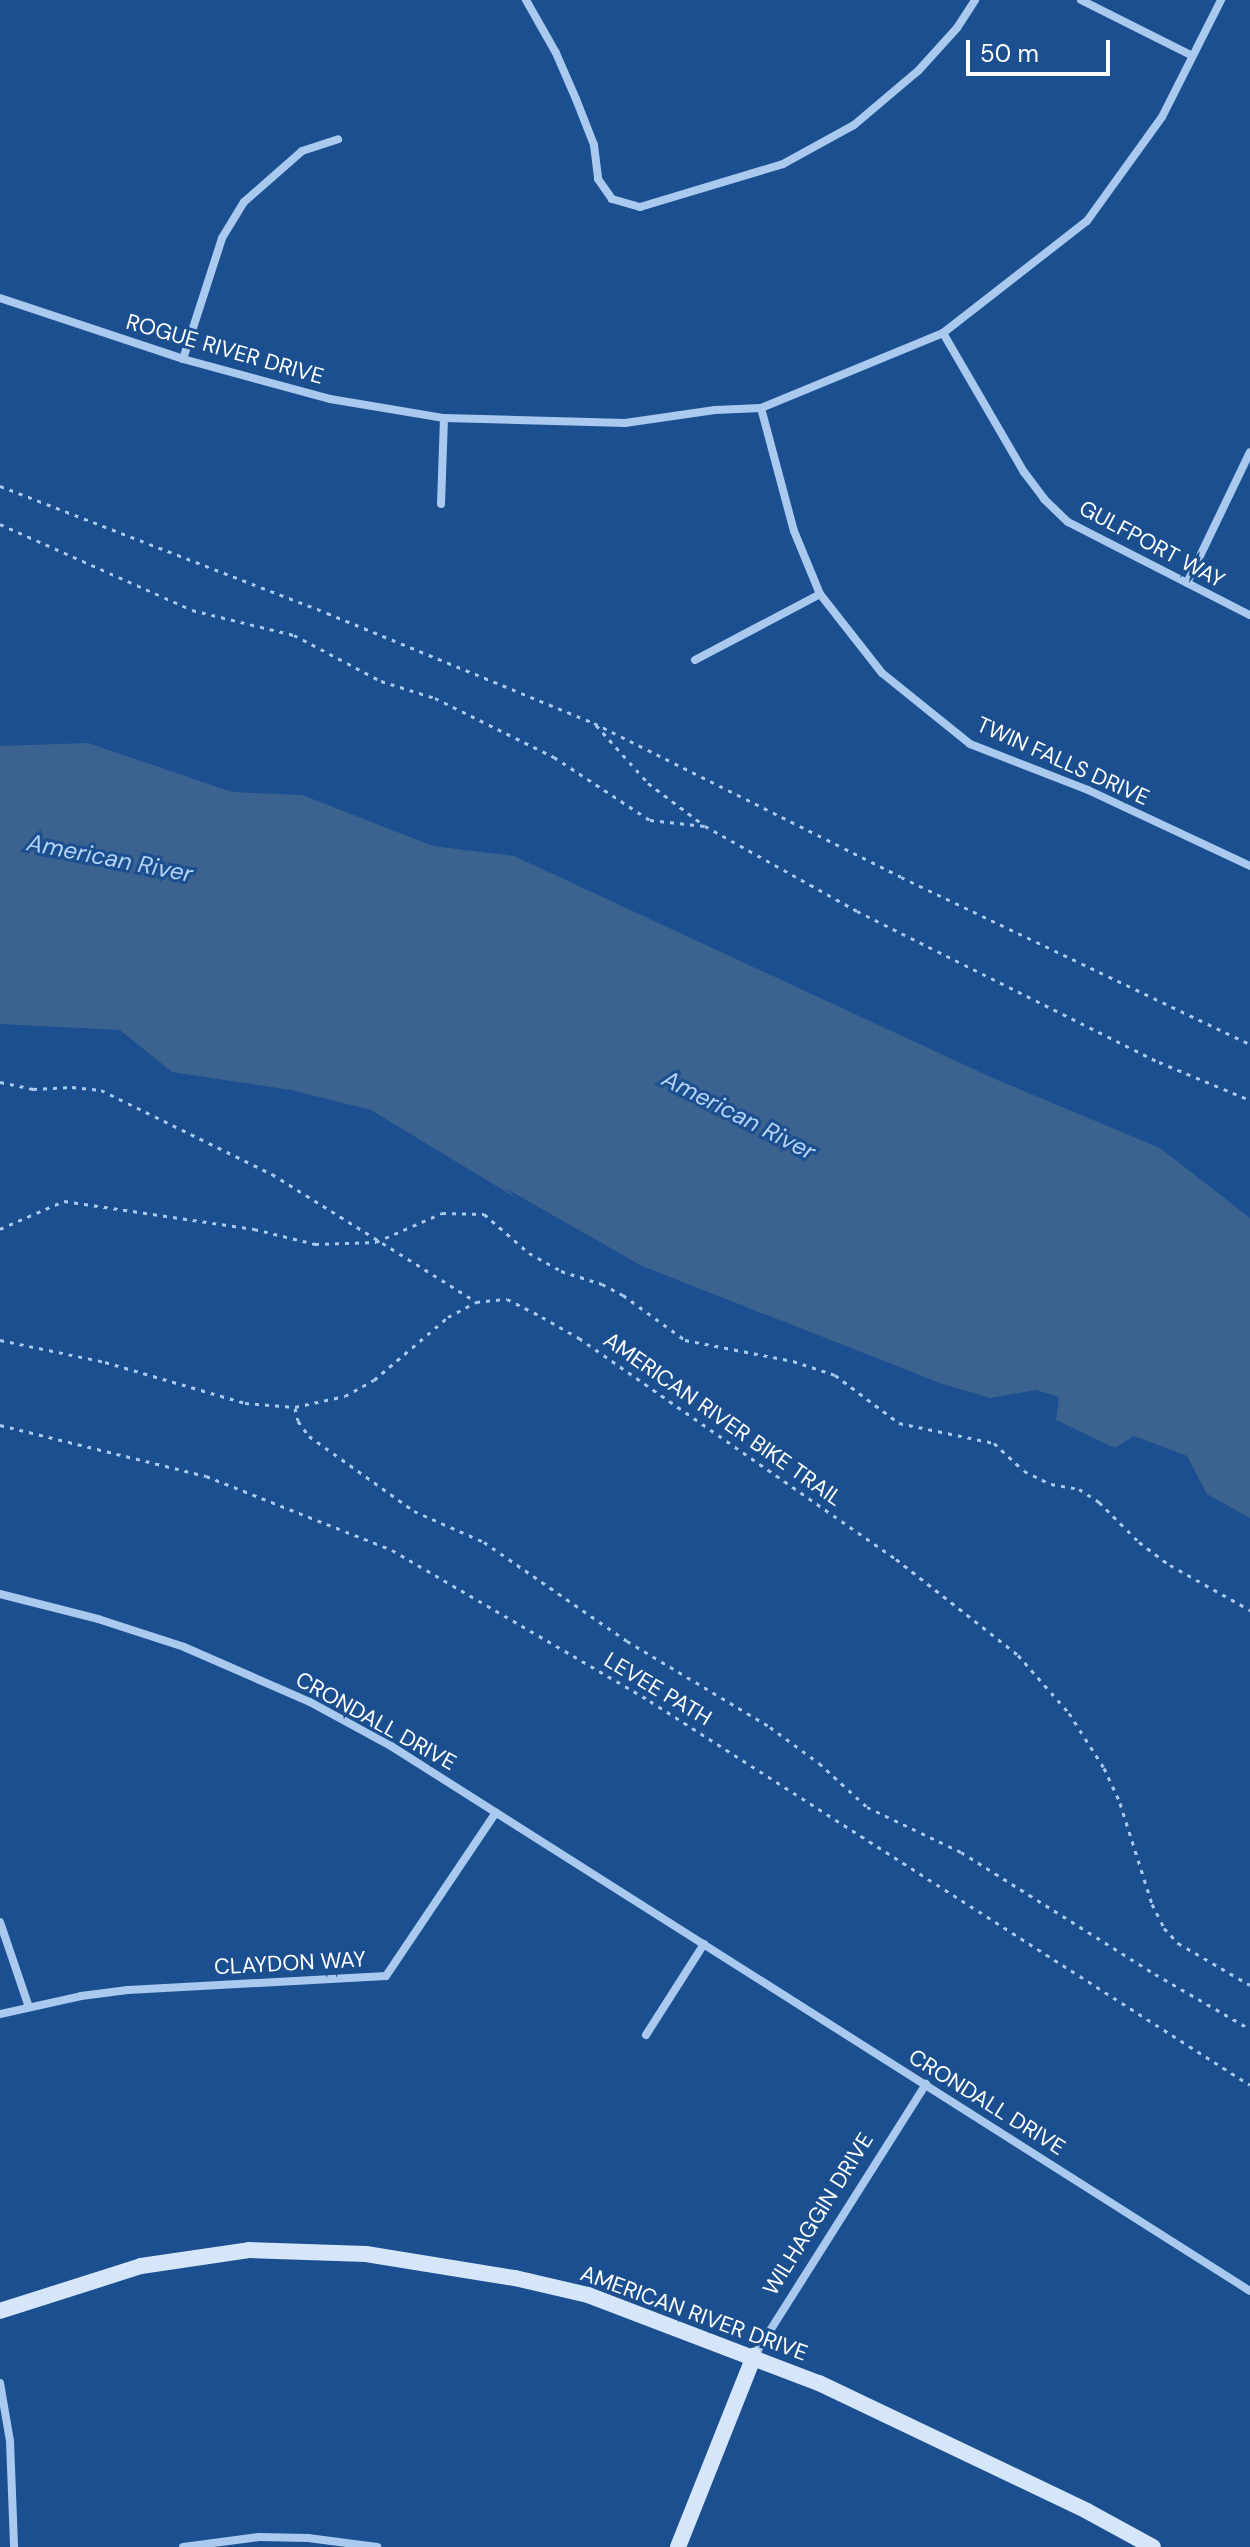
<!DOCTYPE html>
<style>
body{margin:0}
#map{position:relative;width:1250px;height:2547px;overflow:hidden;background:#1b4f8f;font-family:"DM Sans",sans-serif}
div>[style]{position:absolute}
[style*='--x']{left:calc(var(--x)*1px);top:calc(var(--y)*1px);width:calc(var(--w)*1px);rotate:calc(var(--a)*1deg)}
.water>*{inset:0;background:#3c6290}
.path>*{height:3px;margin-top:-1.5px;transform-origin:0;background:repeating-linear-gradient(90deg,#a9c9ee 0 4px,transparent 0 10px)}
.street>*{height:8px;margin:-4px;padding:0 4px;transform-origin:4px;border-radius:4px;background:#a9c9ee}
.secondary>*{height:16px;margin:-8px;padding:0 8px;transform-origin:8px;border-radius:8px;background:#d6e6fa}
span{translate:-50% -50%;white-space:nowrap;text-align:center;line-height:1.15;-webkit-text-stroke:6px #1b4f8f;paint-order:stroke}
.street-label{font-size:22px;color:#fff}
.water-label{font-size:24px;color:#b5d3f5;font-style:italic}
.scale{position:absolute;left:966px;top:40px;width:144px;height:36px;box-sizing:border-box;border:4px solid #fff;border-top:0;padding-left:10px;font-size:24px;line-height:28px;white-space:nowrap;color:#fff;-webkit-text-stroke:6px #1b4f8f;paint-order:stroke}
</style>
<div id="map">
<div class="water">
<div style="clip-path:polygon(88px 743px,232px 792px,302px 795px,433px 846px,514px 856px,995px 1079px,1160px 1148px,1250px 1218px,1250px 1518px,1207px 1494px,1187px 1456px,1134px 1436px,1115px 1448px,1056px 1420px,1059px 1397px,1036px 1390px,990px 1398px,940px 1383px,642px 1266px,505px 1188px,518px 1199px,371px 1110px,291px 1090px,172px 1072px,120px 1030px,0 1024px,0 746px)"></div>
</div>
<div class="path">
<div style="--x:0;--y:486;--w:351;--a:21.2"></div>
<div style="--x:327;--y:613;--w:289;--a:22.4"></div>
<div style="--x:594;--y:723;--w:343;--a:26.6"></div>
<div style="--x:901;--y:877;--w:387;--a:25.6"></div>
<div style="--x:0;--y:524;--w:210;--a:24.1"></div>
<div style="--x:192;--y:610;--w:105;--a:13.8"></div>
<div style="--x:294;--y:635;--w:98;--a:27.9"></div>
<div style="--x:381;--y:681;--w:57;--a:17.5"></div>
<div style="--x:435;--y:698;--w:133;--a:26.4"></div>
<div style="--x:554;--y:757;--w:115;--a:33.3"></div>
<div style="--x:650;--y:820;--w:55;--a:6.2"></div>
<div style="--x:596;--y:725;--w:78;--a:48.1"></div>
<div style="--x:648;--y:783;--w:71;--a:37"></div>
<div style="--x:705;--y:826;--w:174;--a:29.2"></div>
<div style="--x:857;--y:911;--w:338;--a:26.6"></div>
<div style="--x:1159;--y:1062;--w:99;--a:22.7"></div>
<div style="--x:0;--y:1082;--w:34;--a:12"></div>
<div style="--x:33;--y:1089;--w:39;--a:-3"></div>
<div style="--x:72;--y:1087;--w:29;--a:6"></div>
<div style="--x:101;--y:1090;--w:191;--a:26.2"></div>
<div style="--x:272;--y:1174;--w:239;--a:32"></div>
<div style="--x:0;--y:1229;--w:70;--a:-23.6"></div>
<div style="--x:64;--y:1201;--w:192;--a:8.4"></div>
<div style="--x:254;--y:1229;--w:63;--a:13.8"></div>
<div style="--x:315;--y:1244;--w:61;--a:-1.9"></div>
<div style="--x:376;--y:1242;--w:72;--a:-23.7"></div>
<div style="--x:442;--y:1213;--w:42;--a:1.4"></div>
<div style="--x:484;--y:1214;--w:60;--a:40.9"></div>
<div style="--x:529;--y:1253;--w:37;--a:29"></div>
<div style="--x:561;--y:1271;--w:43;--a:17.6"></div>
<div style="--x:602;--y:1284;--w:24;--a:28"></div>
<div style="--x:623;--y:1295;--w:77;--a:36"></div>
<div style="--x:685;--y:1340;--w:110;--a:11"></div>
<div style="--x:793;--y:1361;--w:44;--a:18.4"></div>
<div style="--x:835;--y:1375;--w:80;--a:36.9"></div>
<div style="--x:899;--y:1423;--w:97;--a:11.9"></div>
<div style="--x:994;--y:1443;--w:41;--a:43"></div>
<div style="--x:1024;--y:1471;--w:30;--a:26"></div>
<div style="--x:1051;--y:1484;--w:28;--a:10"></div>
<div style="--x:1079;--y:1489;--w:24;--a:33"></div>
<div style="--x:1099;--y:1502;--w:57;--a:45"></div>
<div style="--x:1139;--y:1542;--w:39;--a:37"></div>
<div style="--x:1170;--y:1565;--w:92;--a:29.4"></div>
<div style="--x:0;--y:1340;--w:107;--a:11.8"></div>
<div style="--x:105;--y:1362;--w:146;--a:16.3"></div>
<div style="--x:245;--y:1403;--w:50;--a:4.6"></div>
<div style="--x:295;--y:1407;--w:51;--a:-12.4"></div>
<div style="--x:345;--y:1396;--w:33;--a:-29"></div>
<div style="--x:374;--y:1380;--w:97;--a:-40.4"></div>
<div style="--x:448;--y:1317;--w:32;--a:-28"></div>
<div style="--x:476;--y:1302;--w:31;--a:-6"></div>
<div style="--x:507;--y:1299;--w:39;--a:27"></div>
<div style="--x:542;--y:1317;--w:43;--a:29.6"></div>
<div style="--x:579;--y:1338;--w:386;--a:34.9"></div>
<div style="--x:896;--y:1559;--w:155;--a:38.2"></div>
<div style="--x:1018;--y:1655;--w:77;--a:48.7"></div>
<div style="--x:1069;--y:1713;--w:65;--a:57.5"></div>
<div style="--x:1104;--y:1768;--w:38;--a:65"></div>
<div style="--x:1120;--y:1803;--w:106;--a:72.4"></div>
<div style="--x:1152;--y:1904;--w:27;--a:63"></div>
<div style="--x:1164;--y:1928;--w:21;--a:47"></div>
<div style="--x:1178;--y:1943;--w:83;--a:30.3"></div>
<div style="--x:295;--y:1408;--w:13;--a:77"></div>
<div style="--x:298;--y:1421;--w:19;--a:54"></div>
<div style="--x:309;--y:1436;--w:129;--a:35.5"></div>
<div style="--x:414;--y:1511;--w:77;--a:23.9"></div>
<div style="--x:484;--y:1542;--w:174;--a:34.7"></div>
<div style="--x:627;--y:1641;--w:167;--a:31"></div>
<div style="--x:770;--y:1727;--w:61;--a:36.3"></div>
<div style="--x:819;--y:1763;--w:65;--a:42.5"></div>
<div style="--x:867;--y:1807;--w:104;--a:25.6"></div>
<div style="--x:961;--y:1852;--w:229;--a:32.2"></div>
<div style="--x:1155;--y:1974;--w:110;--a:30.1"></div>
<div style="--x:0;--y:1425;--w:212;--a:13.9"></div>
<div style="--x:206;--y:1476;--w:200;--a:21.7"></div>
<div style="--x:392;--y:1550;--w:299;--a:30.3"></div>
<div style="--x:650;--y:1701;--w:712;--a:32.62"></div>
</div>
<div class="street">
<div style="--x:526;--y:0;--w:61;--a:60.5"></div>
<div style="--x:556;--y:53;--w:50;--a:66.5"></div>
<div style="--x:576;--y:99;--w:49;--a:68.6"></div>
<div style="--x:594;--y:145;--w:34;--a:83"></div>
<div style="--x:598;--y:179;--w:24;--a:55"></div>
<div style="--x:612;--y:199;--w:29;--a:16"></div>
<div style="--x:640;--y:207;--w:149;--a:-16.7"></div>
<div style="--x:783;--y:164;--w:81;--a:-28.8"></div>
<div style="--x:854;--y:125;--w:84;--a:-40.2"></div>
<div style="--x:918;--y:71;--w:58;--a:-47.8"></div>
<div style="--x:957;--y:28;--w:33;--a:-57"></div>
<div style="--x:1081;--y:0;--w:125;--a:26.6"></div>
<div style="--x:0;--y:298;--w:193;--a:18.4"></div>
<div style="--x:183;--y:359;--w:152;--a:15.2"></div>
<div style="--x:330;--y:399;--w:116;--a:9.5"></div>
<div style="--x:444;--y:418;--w:181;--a:1.6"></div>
<div style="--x:625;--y:423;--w:91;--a:-8.2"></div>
<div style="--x:715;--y:410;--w:46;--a:-2.5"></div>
<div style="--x:761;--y:408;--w:197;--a:-22.4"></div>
<div style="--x:943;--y:333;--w:182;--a:-37.9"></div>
<div style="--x:1087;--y:221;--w:128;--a:-54.2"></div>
<div style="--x:1162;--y:117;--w:131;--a:-63.2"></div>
<div style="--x:943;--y:333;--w:161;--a:59.8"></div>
<div style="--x:1024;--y:472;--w:34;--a:53"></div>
<div style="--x:1044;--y:499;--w:33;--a:44"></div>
<div style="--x:1068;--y:522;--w:204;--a:27.1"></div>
<div style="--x:183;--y:359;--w:127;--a:-72.1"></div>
<div style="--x:222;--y:238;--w:42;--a:-58.6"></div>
<div style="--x:244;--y:202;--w:77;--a:-41.3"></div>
<div style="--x:302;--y:151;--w:38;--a:-18"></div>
<div style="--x:761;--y:408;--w:127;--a:75"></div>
<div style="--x:794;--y:531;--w:68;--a:67.6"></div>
<div style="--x:820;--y:594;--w:100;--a:51.9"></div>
<div style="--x:882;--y:673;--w:113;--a:38.9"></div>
<div style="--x:970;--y:744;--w:127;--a:21.3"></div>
<div style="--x:1088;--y:790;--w:179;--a:25.1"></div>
<div style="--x:441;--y:504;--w:86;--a:-88"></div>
<div style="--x:1187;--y:583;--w:145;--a:-64.3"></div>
<div style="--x:695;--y:660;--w:141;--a:-27.8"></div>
<div style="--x:0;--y:1594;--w:101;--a:14.3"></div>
<div style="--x:98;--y:1619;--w:90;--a:18"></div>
<div style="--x:184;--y:1647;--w:137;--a:23.6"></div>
<div style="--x:310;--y:1702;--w:92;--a:28.5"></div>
<div style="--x:391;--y:1746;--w:1017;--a:32.39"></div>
<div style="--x:0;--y:1922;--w:90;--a:71.2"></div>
<div style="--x:0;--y:2014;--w:83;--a:-12.5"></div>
<div style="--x:81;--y:1996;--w:47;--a:-7.3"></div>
<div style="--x:128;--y:1990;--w:258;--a:-3.1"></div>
<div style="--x:386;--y:1976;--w:197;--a:-56.1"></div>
<div style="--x:646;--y:2035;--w:108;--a:-57.5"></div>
<div style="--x:754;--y:2356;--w:322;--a:-57.7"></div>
<div style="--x:0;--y:2383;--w:59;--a:80.2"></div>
<div style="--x:10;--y:2441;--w:106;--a:87.8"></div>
<div style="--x:183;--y:2547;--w:77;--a:-7.5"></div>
<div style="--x:259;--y:2537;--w:49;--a:1.2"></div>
<div style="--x:308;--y:2538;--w:70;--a:7.4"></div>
</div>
<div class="secondary">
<div style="--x:0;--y:2311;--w:148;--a:-17.7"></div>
<div style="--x:141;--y:2266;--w:109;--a:-8.4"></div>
<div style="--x:249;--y:2250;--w:117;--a:2"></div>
<div style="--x:366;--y:2254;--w:151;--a:9.2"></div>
<div style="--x:515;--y:2278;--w:75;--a:13.1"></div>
<div style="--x:588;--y:2295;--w:247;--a:20.9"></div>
<div style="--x:819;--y:2383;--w:297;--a:25.5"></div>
<div style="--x:1087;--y:2511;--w:75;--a:28.6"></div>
<div style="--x:678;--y:2547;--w:206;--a:-68.3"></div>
</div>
<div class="street-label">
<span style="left:225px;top:349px;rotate:16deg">ROGUE RIVER DRIVE</span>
<span style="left:1152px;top:544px;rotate:28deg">GULFPORT WAY</span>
<span style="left:1063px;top:761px;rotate:24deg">TWIN FALLS DRIVE</span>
<span style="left:723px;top:1419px;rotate:35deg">AMERICAN RIVER BIKE TRAIL</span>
<span style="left:658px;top:1689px;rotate:31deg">LEVEE PATH</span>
<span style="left:376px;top:1721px;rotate:29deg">CRONDALL DRIVE</span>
<span style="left:290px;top:1963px;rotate:-3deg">CLAYDON WAY</span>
<span style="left:987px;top:2102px;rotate:32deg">CRONDALL DRIVE</span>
<span style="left:818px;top:2214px;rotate:-58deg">WILHAGGIN DRIVE</span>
<span style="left:694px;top:2313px;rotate:20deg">AMERICAN RIVER DRIVE</span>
</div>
<div class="water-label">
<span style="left:110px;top:858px;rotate:11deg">American River</span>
<span style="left:739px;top:1115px;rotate:27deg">American River</span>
</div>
<div class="scale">50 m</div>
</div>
